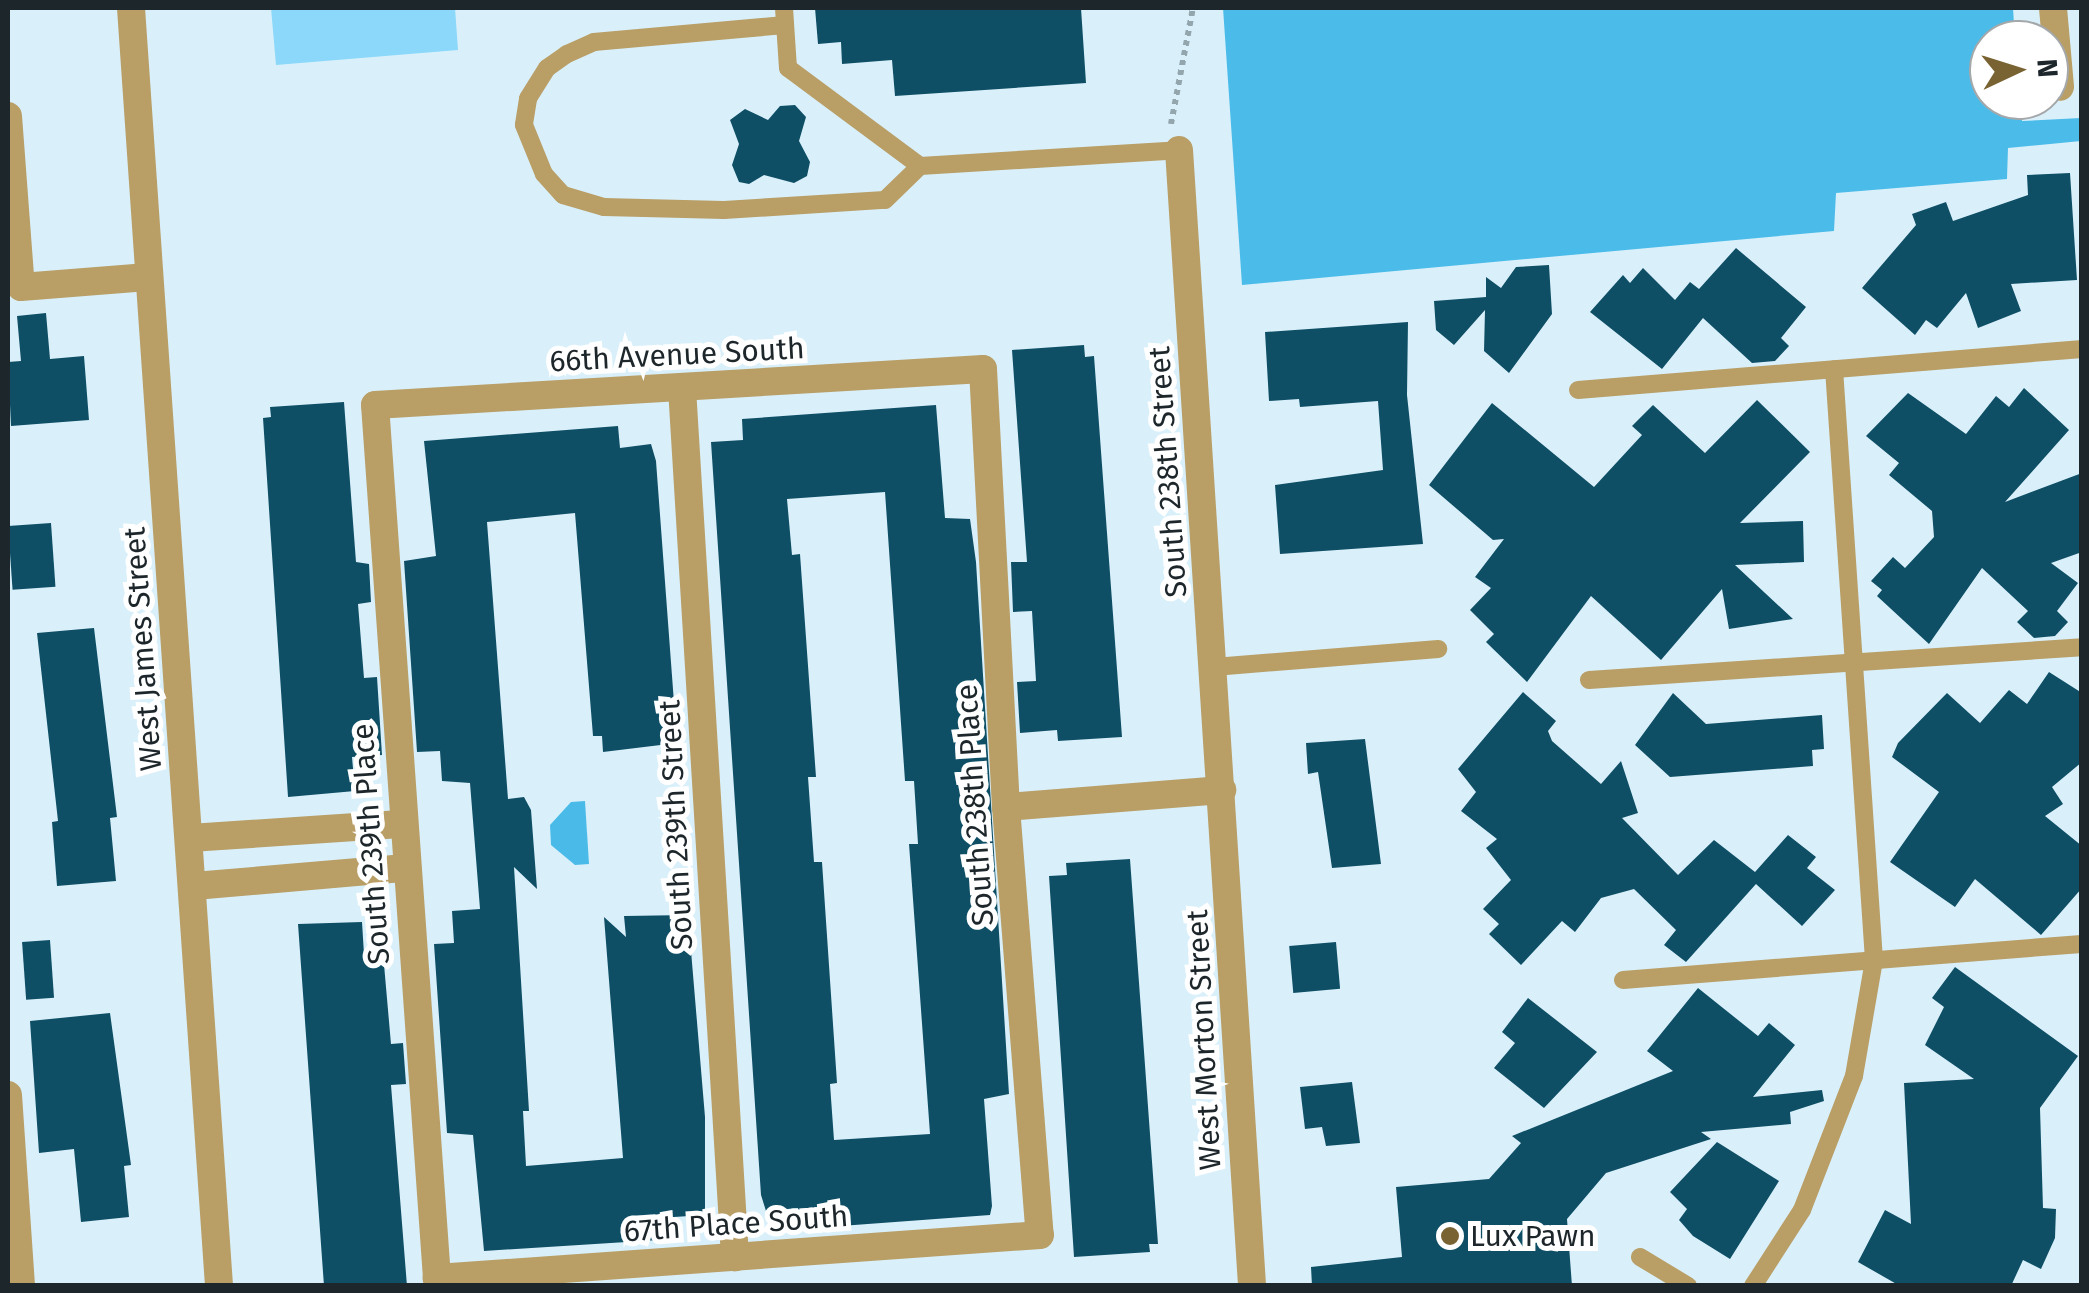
<!DOCTYPE html>
<style>
body{margin:0}
#map{position:relative;width:2089px;height:1293px;overflow:hidden;background:#d9f0fb;font-family:"Fira Sans",sans-serif}
div>[style]{position:absolute}
[style*='--x']{left:calc(var(--x)*1px);top:calc(var(--y)*1px);width:calc(var(--w)*1px);rotate:calc(var(--a)*1deg)}
.green>*{inset:0;background:#8bd8fa}
.forest>*{inset:0;background:#4bbce9}
.water>*{inset:0;background:#4abbe8}
.building>*{inset:0;background:#0f4f66;transform-origin:0 0}
.path>*{height:6px;margin-top:-3px;transform-origin:0;background:repeating-linear-gradient(90deg,#93a5ad 0 5px,transparent 0 10px)}
.service>*{height:18px;margin:-9px;padding:0 9px;transform-origin:9px;border-radius:9px;background:#b99e66}
.minor>*{height:28px;margin:-14px;padding:0 14px;transform-origin:14px;border-radius:14px;background:#b99e66}
.tertiary>*{height:28px;margin:-14px;padding:0 14px;transform-origin:14px;border-radius:14px;background:#b99e66}
.dots>*{width:28px;height:28px;translate:-50% -50%;box-sizing:border-box;border:5px solid #fff;border-radius:50%}
span{translate:-50% -50%;white-space:nowrap;text-align:center;line-height:1.15;-webkit-text-stroke:10px #fff;paint-order:stroke}
.street-label{font-size:30px;color:#1d262a}
.poi-label{font-size:30px;color:#1d262a}
.left{translate:0 -50%;text-align:left}
.frame{position:absolute;inset:0;border:10px solid #1d262a;pointer-events:none}
.north{position:absolute;left:1969px;top:20px;width:100px;height:100px;box-sizing:border-box;background:#fff;border:2px solid #a5a8aa;border-radius:50%;rotate:86deg;font-size:28px;font-weight:700;line-height:40px;text-align:center;color:#1d262a}
.north::after{content:'';display:block;margin:auto;width:35px;height:45px;background:#7a6333;clip-path:polygon(50% 0,100% 100%,50% 72%,0 100%)}
</style>
<div id="map">
<div class="green">
<div style="clip-path:polygon(271px 8px,455px 8px,458px 50px,276px 65px)"></div>
</div>
<div class="forest">
<div style="clip-path:polygon(1223px 8px,2013px 8px,2015px 40px,1989px 40px,1989px 100px,2020px 100px,2022px 121px,2081px 118px,2081px 141px,2008px 148px,2007px 179px,1836px 193px,1834px 231px,1242px 285px)"></div>
</div>
<div class="water">
<div style="clip-path:polygon(585px 801px,589px 864px,575px 865px,551px 845px,550px 825px,571px 802px)"></div>
</div>
<div class="building">
<div style="clip-path:polygon(815px 8px,1081px 8px,1086px 83px,895px 96px,892px 60px,842px 64px,841px 42px,818px 44px)"></div>
<div style="clip-path:polygon(795px 105px,806px 117px,799px 141px,810px 162px,807px 176px,794px 183px,764px 175px,749px 184px,739px 182px,732px 165px,739px 144px,730px 120px,745px 109px,768px 120px,780px 106px)"></div>
<div style="clip-path:polygon(2070px 173px,2077px 280px,2011px 284px,2021px 311px,1978px 328px,1966px 293px,1937px 328px,1926px 320px,1915px 335px,1862px 288px,1916px 225px,1912px 214px,1946px 202px,1953px 221px,2028px 195px,2027px 175px)"></div>
<div style="clip-path:polygon(1736px 248px,1806px 307px,1781px 338px,1789px 346px,1775px 361px,1752px 363px,1703px 318px,1662px 369px,1590px 312px,1623px 275px,1630px 283px,1643px 268px,1675px 300px,1690px 282px,1699px 289px)"></div>
<div style="clip-path:polygon(1549px 265px,1552px 314px,1509px 373px,1484px 351px,1485px 310px,1454px 345px,1436px 330px,1434px 301px,1486px 297px,1486px 277px,1501px 288px,1516px 267px)"></div>
<div style="clip-path:polygon(46px 313px,50px 359px,84px 356px,89px 420px,11px 426px,8px 362px,21px 361px,17px 316px)"></div>
<div style="clip-path:polygon(1408px 322px,1407px 395px,1423px 544px,1280px 554px,1275px 485px,1383px 470px,1378px 401px,1300px 407px,1299px 399px,1269px 401px,1265px 332px)"></div>
<div style="clip-path:polygon(1084px 345px,1085px 357px,1094px 356px,1122px 737px,1058px 741px,1057px 730px,1020px 733px,1017px 682px,1036px 681px,1032px 611px,1013px 612px,1011px 562px,1027px 562px,1012px 350px)"></div>
<div style="clip-path:polygon(2024px 388px,2069px 430px,2005px 502px,2082px 473px,2082px 552px,2051px 563px,2078px 583px,2057px 611px,2068px 622px,2055px 636px,2034px 638px,2017px 622px,2028px 611px,1982px 568px,1929px 644px,1877px 596px,1882px 590px,1871px 581px,1893px 557px,1905px 568px,1934px 537px,1932px 511px,1889px 475px,1899px 463px,1866px 436px,1908px 393px,1966px 434px,1996px 396px,2009px 407px)"></div>
<div style="clip-path:polygon(1757px 400px,1810px 452px,1740px 523px,1803px 521px,1804px 562px,1735px 565px,1793px 619px,1729px 629px,1722px 589px,1661px 660px,1591px 596px,1527px 682px,1486px 642px,1494px 634px,1470px 610px,1491px 588px,1475px 577px,1504px 539px,1493px 540px,1429px 485px,1492px 403px,1594px 487px,1642px 435px,1632px 426px,1653px 405px,1705px 453px)"></div>
<div style="clip-path:polygon(344px 402px,356px 562px,369px 564px,371px 602px,358px 604px,364px 678px,377px 677px,382px 755px,352px 757px,355px 791px,288px 797px,263px 418px,271px 417px,270px 407px)"></div>
<div style="clip-path:polygon(evenodd,936px 405px,945px 518px,970px 519px,976px 562px,1009px 1094px,984px 1099px,992px 1206px,990px 1215px,800px 1229px,798px 1208px,766px 1211px,761px 1195px,711px 442px,743px 440px,742px 419px,936px 405px,885px 492px,905px 781px,914px 781px,918px 844px,909px 844px,930px 1134px,834px 1140px,830px 1084px,837px 1083px,822px 862px,814px 862px,808px 777px,816px 777px,800px 554px,792px 555px,787px 499px,885px 492px)"></div>
<div style="clip-path:polygon(618px 426px,620px 448px,651px 444px,656px 461px,677px 743px,603px 752px,602px 736px,593px 736px,575px 513px,487px 522px,508px 799px,524px 797px,531px 810px,537px 889px,514px 867px,529px 1111px,523px 1111px,526px 1166px,623px 1158px,604px 917px,626px 937px,624px 916px,688px 915px,705px 1117px,705px 1215px,674px 1217px,674px 1239px,484px 1251px,473px 1135px,447px 1133px,434px 944px,454px 943px,452px 911px,480px 909px,470px 783px,442px 781px,440px 751px,417px 752px,404px 561px,436px 556px,424px 441px)"></div>
<div style="left:51px;top:523px;width:64px;height:43px;rotate:86deg"></div>
<div style="clip-path:polygon(94px 628px,117px 817px,110px 818px,116px 881px,57px 886px,52px 822px,58px 821px,37px 633px)"></div>
<div style="clip-path:polygon(2049px 672px,2082px 693px,2082px 762px,2052px 787px,2063px 804px,2045px 816px,2082px 846px,2082px 888px,2041px 935px,1975px 879px,1955px 907px,1890px 862px,1939px 792px,1892px 757px,1898px 743px,1947px 693px,1980px 723px,2009px 690px,2027px 704px)"></div>
<div style="clip-path:polygon(1523px 692px,1556px 721px,1548px 731px,1552px 741px,1601px 784px,1621px 761px,1638px 813px,1622px 818px,1678px 875px,1714px 840px,1755px 872px,1788px 835px,1816px 857px,1807px 868px,1835px 890px,1802px 926px,1756px 884px,1686px 962px,1664px 945px,1676px 930px,1634px 889px,1601px 898px,1575px 932px,1562px 921px,1521px 965px,1489px 934px,1499px 924px,1483px 909px,1511px 880px,1486px 848px,1497px 839px,1461px 811px,1476px 792px,1458px 769px)"></div>
<div style="clip-path:polygon(1673px 693px,1706px 724px,1822px 715px,1824px 749px,1812px 750px,1813px 766px,1670px 777px,1635px 745px)"></div>
<div style="clip-path:polygon(1365px 739px,1381px 864px,1332px 868px,1318px 772px,1308px 774px,1306px 743px)"></div>
<div style="clip-path:polygon(1130px 859px,1158px 1244px,1149px 1244px,1150px 1252px,1074px 1257px,1049px 876px,1067px 875px,1066px 863px)"></div>
<div style="clip-path:polygon(362px 922px,364px 954px,383px 953px,391px 1044px,403px 1043px,406px 1084px,391px 1085px,407px 1286px,324px 1286px,298px 924px)"></div>
<div style="left:50px;top:940px;width:58px;height:28px;rotate:86deg"></div>
<div style="left:1336px;top:942px;width:47px;height:47px;rotate:85deg"></div>
<div style="clip-path:polygon(1955px 967px,2078px 1056px,2040px 1108px,2043px 1208px,2056px 1209px,2055px 1238px,2041px 1269px,2023px 1260px,2011px 1286px,1900px 1286px,1858px 1262px,1885px 1210px,1911px 1224px,1904px 1083px,1974px 1079px,1925px 1045px,1944px 1007px,1932px 998px)"></div>
<div style="clip-path:polygon(1698px 988px,1758px 1036px,1769px 1023px,1795px 1045px,1753px 1097px,1822px 1090px,1824px 1101px,1790px 1112px,1791px 1124px,1701px 1132px,1711px 1139px,1606px 1173px,1567px 1219px,1572px 1286px,1312px 1286px,1311px 1267px,1402px 1257px,1396px 1187px,1489px 1179px,1521px 1143px,1512px 1136px,1673px 1071px,1647px 1051px)"></div>
<div style="clip-path:polygon(1528px 998px,1597px 1052px,1544px 1108px,1494px 1068px,1515px 1043px,1502px 1032px)"></div>
<div style="clip-path:polygon(110px 1013px,131px 1165px,124px 1166px,129px 1217px,81px 1222px,74px 1149px,39px 1153px,30px 1021px)"></div>
<div style="clip-path:polygon(1352px 1082px,1360px 1143px,1326px 1146px,1322px 1127px,1305px 1129px,1300px 1087px)"></div>
<div style="clip-path:polygon(1717px 1142px,1779px 1181px,1730px 1259px,1693px 1236px,1679px 1220px,1687px 1209px,1670px 1192px)"></div>
</div>
<div class="path">
<div style="--x:1171;--y:124;--w:118;--a:-79.3"></div>
</div>
<div class="service">
<div style="--x:784;--y:8;--w:60;--a:86.2"></div>
<div style="--x:788;--y:68;--w:164;--a:36.6"></div>
<div style="--x:920;--y:166;--w:259;--a:-3.5"></div>
<div style="--x:785;--y:25;--w:192;--a:174.9"></div>
<div style="--x:594;--y:42;--w:30;--a:156"></div>
<div style="--x:567;--y:54;--w:24;--a:145"></div>
<div style="--x:547;--y:68;--w:36;--a:122"></div>
<div style="--x:528;--y:99;--w:26;--a:99"></div>
<div style="--x:524;--y:125;--w:53;--a:67.8"></div>
<div style="--x:544;--y:174;--w:28;--a:48"></div>
<div style="--x:563;--y:195;--w:43;--a:16.3"></div>
<div style="--x:604;--y:207;--w:120;--a:1.4"></div>
<div style="--x:724;--y:210;--w:161;--a:-3.6"></div>
<div style="--x:885;--y:200;--w:49;--a:-44.2"></div>
<div style="--x:1578;--y:390;--w:506;--a:-4.65"></div>
<div style="--x:1214;--y:667;--w:225;--a:-4.6"></div>
<div style="--x:1589;--y:680;--w:494;--a:-3.8"></div>
<div style="--x:1623;--y:980;--w:460;--a:-4.5"></div>
<div style="--x:1640;--y:1257;--w:56;--a:31.1"></div>
<div style="--x:1753;--y:1286;--w:90;--a:-57.2"></div>
<div style="--x:1802;--y:1210;--w:144;--a:-68.8"></div>
<div style="--x:1854;--y:1076;--w:118;--a:-80.2"></div>
<div style="--x:1874;--y:960;--w:592;--a:-93.87"></div>
</div>
<div class="minor">
<div style="--x:2053;--y:8;--w:79;--a:84.9"></div>
<div style="--x:8;--y:116;--w:171;--a:85.7"></div>
<div style="--x:21;--y:287;--w:127;--a:-4.5"></div>
<div style="--x:1179;--y:150;--w:1138;--a:86.32"></div>
<div style="--x:983;--y:369;--w:439;--a:87"></div>
<div style="--x:1006;--y:807;--w:429;--a:85.5"></div>
<div style="--x:1040;--y:1235;--w:605;--a:175.92"></div>
<div style="--x:437;--y:1278;--w:875;--a:-94.06"></div>
<div style="--x:375;--y:405;--w:609;--a:-3.39"></div>
<div style="--x:682;--y:388;--w:871;--a:86.51"></div>
<div style="--x:1006;--y:807;--w:217;--a:-4.5"></div>
<div style="--x:190;--y:838;--w:211;--a:-3.8"></div>
<div style="--x:194;--y:886;--w:212;--a:-4.9"></div>
<div style="--x:8;--y:1095;--w:191;--a:86.1"></div>
</div>
<div class="tertiary">
<div style="--x:131;--y:8;--w:1281;--a:86.06"></div>
</div>
<div class="dots">
<div style="left:1450px;top:1236px;background:#7a6333"></div>
</div>
<div class="street-label">
<span style="left:677px;top:355px;rotate:-3deg">66th Avenue South</span>
<span style="left:1168px;top:472px;rotate:-94deg">South 238th Street</span>
<span style="left:143px;top:649px;rotate:-94deg">West James Street</span>
<span style="left:975px;top:805px;rotate:-94deg">South 238th Place</span>
<span style="left:676px;top:825px;rotate:-93deg">South 239th Street</span>
<span style="left:371px;top:844px;rotate:-94deg">South 239th Place</span>
<span style="left:1204px;top:1040px;rotate:-93deg">West Morton Street</span>
<span style="left:736px;top:1224px;rotate:-4deg">67th Place South</span>
</div>
<div class="poi-label">
<span class="left" style="left:1470px;top:1236px">Lux Pawn</span>
</div>
<div class="frame"></div>
<div class="north">N</div>
</div>
